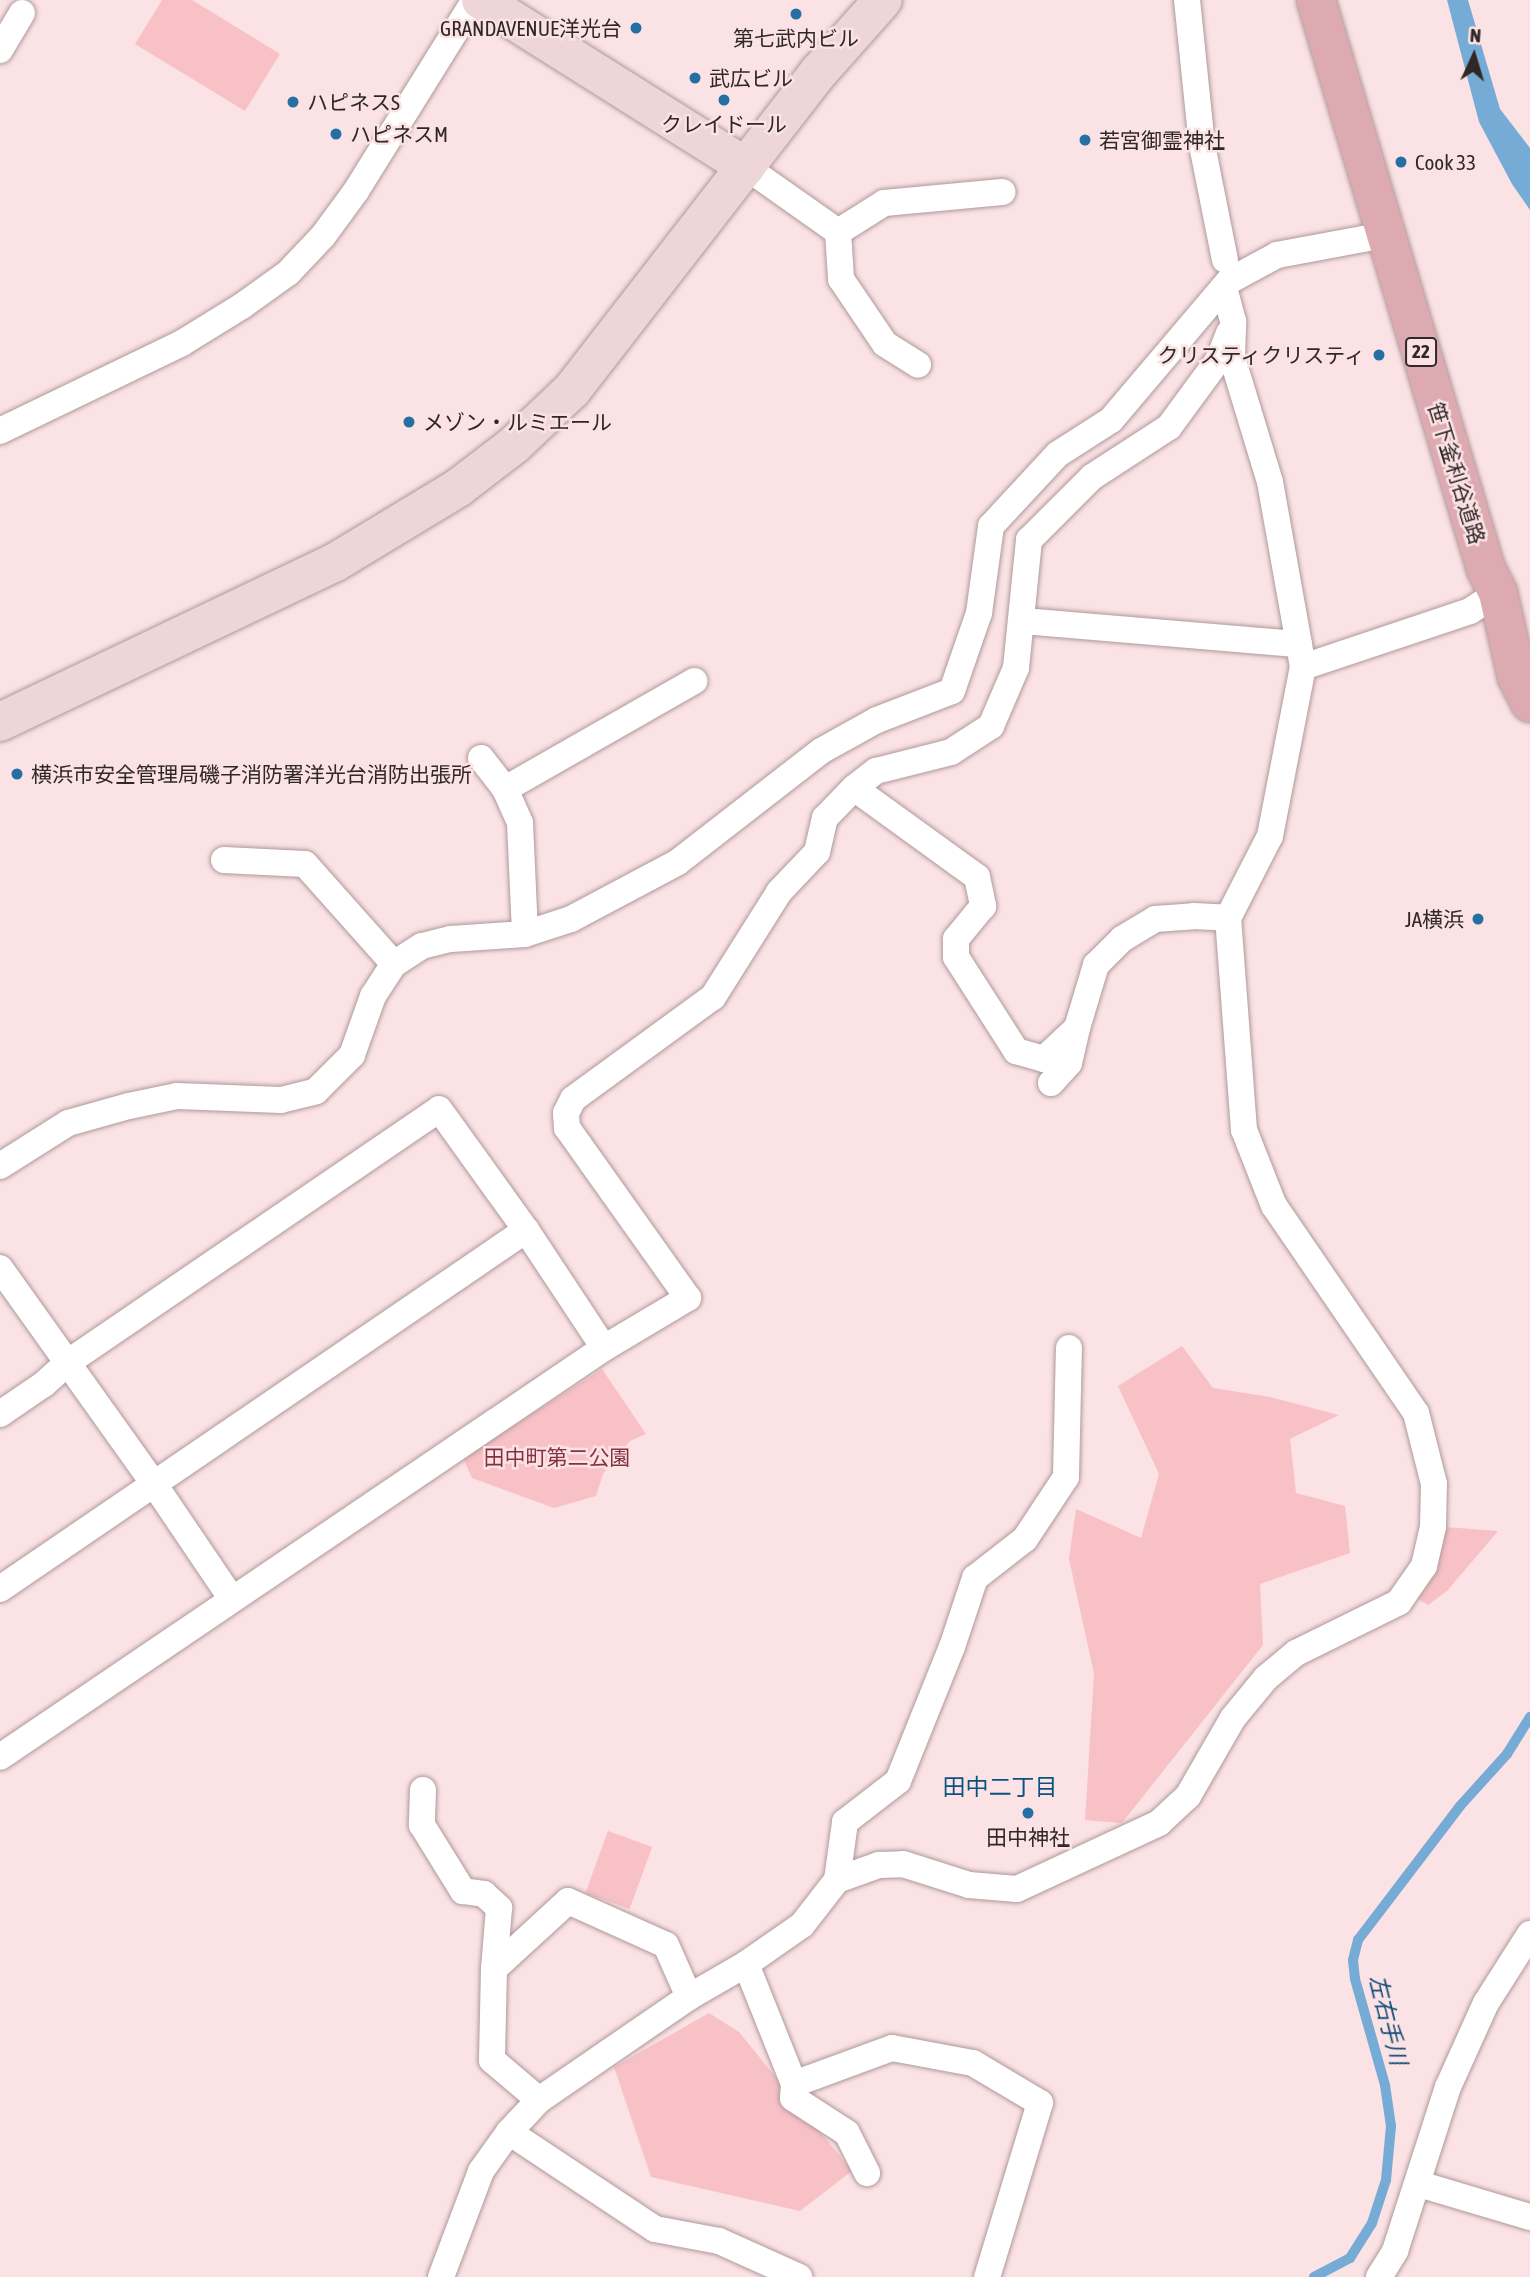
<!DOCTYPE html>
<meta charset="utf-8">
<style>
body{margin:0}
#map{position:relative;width:1530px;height:2277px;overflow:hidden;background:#fbe2e4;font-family:"Asap Condensed","Noto Sans JP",sans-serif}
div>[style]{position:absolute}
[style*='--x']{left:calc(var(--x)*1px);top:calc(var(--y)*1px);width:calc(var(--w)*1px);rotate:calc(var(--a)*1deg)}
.green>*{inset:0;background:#f7c1c6;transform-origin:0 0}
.water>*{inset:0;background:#76abd6}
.stream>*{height:10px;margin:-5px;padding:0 5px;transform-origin:5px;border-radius:5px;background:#76abd6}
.roads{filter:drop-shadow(0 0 2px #af999a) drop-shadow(0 0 2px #af999a)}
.street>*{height:26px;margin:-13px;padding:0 13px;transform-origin:13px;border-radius:13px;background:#fff}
.secondary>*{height:38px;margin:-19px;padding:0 19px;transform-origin:19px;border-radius:19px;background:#eed5d8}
.primary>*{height:38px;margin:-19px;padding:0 19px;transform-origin:19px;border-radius:19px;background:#dcaab0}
.dots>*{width:19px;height:19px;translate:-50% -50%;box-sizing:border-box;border:4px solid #fbe2e4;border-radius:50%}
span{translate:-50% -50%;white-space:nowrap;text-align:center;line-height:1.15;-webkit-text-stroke:5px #fbe2e4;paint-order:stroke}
.shield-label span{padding:2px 5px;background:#fbe2e4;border:2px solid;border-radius:5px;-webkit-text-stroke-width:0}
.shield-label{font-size:19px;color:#302727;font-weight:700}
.poi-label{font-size:21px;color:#302727}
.right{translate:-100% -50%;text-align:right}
.left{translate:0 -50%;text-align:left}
.street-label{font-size:21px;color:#302727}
.park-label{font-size:21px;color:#853240}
.neighbourhood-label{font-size:23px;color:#0a5381}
.water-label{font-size:23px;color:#0c4b74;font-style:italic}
.north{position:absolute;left:1439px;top:21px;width:70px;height:70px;-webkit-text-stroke:5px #fbe2e4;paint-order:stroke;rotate:4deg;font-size:19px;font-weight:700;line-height:28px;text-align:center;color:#302727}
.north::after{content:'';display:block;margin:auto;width:24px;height:32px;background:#302727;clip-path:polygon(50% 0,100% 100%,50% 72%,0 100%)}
</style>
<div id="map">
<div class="green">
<div style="clip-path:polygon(162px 0,192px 0,280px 54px,245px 111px,135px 44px)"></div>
<div style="clip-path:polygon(1182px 1346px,1213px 1388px,1270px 1397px,1339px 1415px,1290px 1439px,1296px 1493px,1345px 1506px,1350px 1553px,1260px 1584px,1263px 1645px,1122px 1823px,1085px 1820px,1094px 1674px,1069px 1559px,1076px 1509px,1141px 1538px,1159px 1474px,1118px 1386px)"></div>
<div style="clip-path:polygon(602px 1369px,646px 1434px,630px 1441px,603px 1474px,596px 1496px,554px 1508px,472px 1478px,463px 1458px)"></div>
<div style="clip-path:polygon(1445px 1527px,1498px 1531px,1447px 1591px,1428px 1605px,1412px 1595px)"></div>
<div style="left:608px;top:1831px;width:47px;height:66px;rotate:20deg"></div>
<div style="clip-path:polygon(709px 2013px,739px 2032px,852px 2171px,800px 2211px,651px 2177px,614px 2067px)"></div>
</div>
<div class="water">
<div style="clip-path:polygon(1447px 0,1468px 0,1500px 109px,1530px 148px,1530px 210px,1512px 184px,1479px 122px)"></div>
</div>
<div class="stream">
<div style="--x:1314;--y:2277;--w:41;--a:-27.8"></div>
<div style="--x:1350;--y:2258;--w:41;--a:-57.8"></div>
<div style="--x:1372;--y:2223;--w:45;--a:-72"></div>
<div style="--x:1386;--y:2180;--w:54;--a:-84.7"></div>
<div style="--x:1391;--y:2126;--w:41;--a:-98.3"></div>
<div style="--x:1385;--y:2085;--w:110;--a:-105.8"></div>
<div style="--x:1355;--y:1979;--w:19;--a:-96"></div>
<div style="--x:1353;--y:1960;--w:21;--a:-76"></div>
<div style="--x:1358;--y:1940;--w:168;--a:-52.7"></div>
<div style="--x:1460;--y:1806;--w:70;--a:-47.9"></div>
<div style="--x:1507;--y:1754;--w:44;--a:-58.1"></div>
</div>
<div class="roads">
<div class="street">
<div style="--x:1187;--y:0;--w:146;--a:84.1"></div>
<div style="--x:1202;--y:145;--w:117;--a:78.7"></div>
<div style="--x:0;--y:50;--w:43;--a:-59.3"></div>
<div style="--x:746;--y:167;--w:113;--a:35.2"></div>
<div style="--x:838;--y:232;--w:47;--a:86.3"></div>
<div style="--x:841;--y:279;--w:78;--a:55.9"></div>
<div style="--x:885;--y:344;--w:39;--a:32"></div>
<div style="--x:838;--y:232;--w:54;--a:-32.2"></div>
<div style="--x:884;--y:203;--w:119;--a:-5.3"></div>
<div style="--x:0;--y:431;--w:202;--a:-25.8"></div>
<div style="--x:182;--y:343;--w:70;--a:-31.7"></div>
<div style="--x:242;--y:306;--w:57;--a:-35.7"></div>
<div style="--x:288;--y:273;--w:51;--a:-46.6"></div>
<div style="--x:323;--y:236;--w:56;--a:-53.7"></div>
<div style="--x:356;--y:191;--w:225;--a:-58.1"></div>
<div style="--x:1023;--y:621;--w:277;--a:4.8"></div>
<div style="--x:1303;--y:667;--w:176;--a:-18.5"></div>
<div style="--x:1470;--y:611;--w:33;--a:-33"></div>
<div style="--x:481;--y:758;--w:39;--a:52"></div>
<div style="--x:505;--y:789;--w:37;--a:66"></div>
<div style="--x:520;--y:823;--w:111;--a:87.4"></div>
<div style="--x:854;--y:788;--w:152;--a:35.9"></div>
<div style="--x:977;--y:877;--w:30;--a:78"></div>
<div style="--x:983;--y:906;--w:43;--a:129.3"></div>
<div style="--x:956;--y:939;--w:18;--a:90"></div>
<div style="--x:956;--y:957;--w:112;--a:57.4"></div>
<div style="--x:1016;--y:1051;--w:29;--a:16"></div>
<div style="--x:1044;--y:1059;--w:45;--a:-43.2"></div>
<div style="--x:1077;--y:1028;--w:66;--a:-73.2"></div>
<div style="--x:1096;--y:965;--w:37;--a:-45"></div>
<div style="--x:1122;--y:939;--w:39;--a:-31"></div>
<div style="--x:1155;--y:919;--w:39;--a:-4"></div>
<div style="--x:1194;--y:916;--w:34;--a:3"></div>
<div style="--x:505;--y:789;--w:218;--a:-29.7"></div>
<div style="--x:224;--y:860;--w:81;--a:2.8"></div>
<div style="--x:305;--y:864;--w:134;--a:48.3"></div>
<div style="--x:394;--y:964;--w:33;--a:-33"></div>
<div style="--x:422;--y:946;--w:30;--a:-14"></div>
<div style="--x:451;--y:939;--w:74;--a:-3.9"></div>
<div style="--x:525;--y:934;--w:48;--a:-18.1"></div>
<div style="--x:571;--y:919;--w:121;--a:-28"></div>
<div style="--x:678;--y:862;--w:181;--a:-37.8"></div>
<div style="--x:821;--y:751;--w:64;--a:-29"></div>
<div style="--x:877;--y:720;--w:80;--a:-21.1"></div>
<div style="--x:952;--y:691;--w:83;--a:-70.9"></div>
<div style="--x:979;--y:613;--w:88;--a:-82.1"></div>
<div style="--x:991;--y:526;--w:98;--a:-47.1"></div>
<div style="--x:1058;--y:454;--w:63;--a:-32.7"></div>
<div style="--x:1111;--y:420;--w:182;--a:-49.7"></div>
<div style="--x:1229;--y:281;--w:55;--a:-28.4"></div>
<div style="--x:1277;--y:255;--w:110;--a:-10.5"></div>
<div style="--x:1051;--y:1083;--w:27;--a:-48"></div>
<div style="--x:1069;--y:1063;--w:36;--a:-77"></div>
<div style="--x:0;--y:1166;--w:80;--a:-32.3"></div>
<div style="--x:68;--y:1123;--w:63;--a:-15.6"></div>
<div style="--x:129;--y:1106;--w:49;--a:-11.8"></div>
<div style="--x:177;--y:1096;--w:104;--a:2.2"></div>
<div style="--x:281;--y:1100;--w:36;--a:-14"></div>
<div style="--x:316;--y:1091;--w:51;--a:-45"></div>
<div style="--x:352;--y:1055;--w:63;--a:-70.4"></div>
<div style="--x:373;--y:996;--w:38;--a:-57"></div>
<div style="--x:0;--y:1268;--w:265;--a:54.5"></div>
<div style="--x:154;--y:1484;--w:139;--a:55.9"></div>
<div style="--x:604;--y:1348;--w:98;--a:-30.8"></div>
<div style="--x:688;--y:1298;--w:209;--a:-125.4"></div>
<div style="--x:567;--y:1128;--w:15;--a:-94"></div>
<div style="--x:566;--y:1113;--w:16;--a:-63"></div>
<div style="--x:573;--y:1099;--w:173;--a:-36.1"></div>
<div style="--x:713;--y:997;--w:124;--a:-57.8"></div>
<div style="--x:779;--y:892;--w:55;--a:-46.5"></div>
<div style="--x:817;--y:852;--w:35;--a:-77"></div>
<div style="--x:825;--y:818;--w:42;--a:-46"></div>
<div style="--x:854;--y:788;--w:28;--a:-38"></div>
<div style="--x:876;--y:771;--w:77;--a:-14.2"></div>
<div style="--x:951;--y:752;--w:48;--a:-33"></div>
<div style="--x:991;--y:726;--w:63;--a:-66.7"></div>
<div style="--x:1016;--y:668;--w:129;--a:-84.2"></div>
<div style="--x:1029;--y:540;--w:89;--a:-45"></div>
<div style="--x:1092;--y:477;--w:92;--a:-33"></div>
<div style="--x:1169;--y:427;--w:84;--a:-53.7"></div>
<div style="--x:1219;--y:359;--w:28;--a:-69"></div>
<div style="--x:0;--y:1414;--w:53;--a:-34.3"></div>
<div style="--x:44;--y:1384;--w:31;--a:-42"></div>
<div style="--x:67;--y:1363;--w:450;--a:-34.3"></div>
<div style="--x:439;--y:1109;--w:149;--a:54.3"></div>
<div style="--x:526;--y:1230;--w:141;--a:56.5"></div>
<div style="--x:604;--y:1348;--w:729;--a:145.9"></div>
<div style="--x:0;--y:1589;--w:637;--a:-34.31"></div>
<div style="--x:423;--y:1790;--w:35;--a:92"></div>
<div style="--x:422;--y:1825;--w:78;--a:58.2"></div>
<div style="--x:463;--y:1891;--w:21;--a:8"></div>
<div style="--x:484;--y:1894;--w:21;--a:43"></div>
<div style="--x:499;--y:1908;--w:61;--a:94.7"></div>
<div style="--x:494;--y:1969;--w:91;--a:91.3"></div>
<div style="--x:492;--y:2060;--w:62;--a:40.4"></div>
<div style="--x:837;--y:1880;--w:45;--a:-19.7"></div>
<div style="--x:879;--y:1865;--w:24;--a:-2"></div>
<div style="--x:903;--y:1864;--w:69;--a:17.7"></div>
<div style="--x:969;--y:1885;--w:48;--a:4.8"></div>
<div style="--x:1017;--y:1889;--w:157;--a:-24.9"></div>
<div style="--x:1159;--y:1823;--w:40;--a:-43"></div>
<div style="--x:1188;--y:1796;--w:90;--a:-60"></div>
<div style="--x:1233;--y:1718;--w:52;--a:-50.5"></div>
<div style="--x:1266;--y:1678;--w:39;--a:-40"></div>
<div style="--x:1296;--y:1653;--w:115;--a:-26.3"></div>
<div style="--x:1399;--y:1602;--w:44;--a:-55.2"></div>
<div style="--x:1424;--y:1566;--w:40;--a:-77"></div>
<div style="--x:1433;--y:1527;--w:43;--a:-88.7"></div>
<div style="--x:1434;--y:1484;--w:73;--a:-104.2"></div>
<div style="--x:1416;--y:1413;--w:251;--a:-124.4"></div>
<div style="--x:1274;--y:1206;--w:82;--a:-111.5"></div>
<div style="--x:1244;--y:1130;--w:213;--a:-94.3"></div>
<div style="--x:1228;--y:918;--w:92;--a:-62.9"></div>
<div style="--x:1270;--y:836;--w:172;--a:-79"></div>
<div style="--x:1303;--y:667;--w:188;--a:-100.1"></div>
<div style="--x:1270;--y:482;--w:131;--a:-106.9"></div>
<div style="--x:1232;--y:357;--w:36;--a:-88"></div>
<div style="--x:1233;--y:321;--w:35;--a:-105"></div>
<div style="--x:746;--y:1964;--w:129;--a:68.2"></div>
<div style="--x:794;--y:2084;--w:14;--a:94"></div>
<div style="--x:793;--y:2098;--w:64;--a:32.9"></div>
<div style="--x:847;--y:2133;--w:45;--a:63.4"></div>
<div style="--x:494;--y:1969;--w:100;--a:-42.6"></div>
<div style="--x:568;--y:1901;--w:107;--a:24.2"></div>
<div style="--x:666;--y:1945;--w:57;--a:66.1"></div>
<div style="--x:794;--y:2084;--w:104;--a:-20.2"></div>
<div style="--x:892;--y:2048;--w:82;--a:10.5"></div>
<div style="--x:973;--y:2063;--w:78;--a:30.8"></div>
<div style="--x:1040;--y:2103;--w:182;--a:106.9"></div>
<div style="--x:509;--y:2132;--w:175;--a:33.6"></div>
<div style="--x:655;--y:2229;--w:65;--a:10.6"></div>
<div style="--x:719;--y:2241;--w:88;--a:24.2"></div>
<div style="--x:1419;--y:2184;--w:116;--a:16.6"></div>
<div style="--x:441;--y:2277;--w:113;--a:-69.3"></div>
<div style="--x:481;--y:2171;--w:48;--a:-54.3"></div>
<div style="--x:509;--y:2132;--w:44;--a:-46.8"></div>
<div style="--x:539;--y:2100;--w:182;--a:-34.5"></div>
<div style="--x:689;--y:1997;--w:66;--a:-30.1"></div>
<div style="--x:746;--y:1964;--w:68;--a:-34.9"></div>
<div style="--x:802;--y:1925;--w:57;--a:-52.1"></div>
<div style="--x:837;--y:1880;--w:59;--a:-82.1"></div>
<div style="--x:845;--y:1822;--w:67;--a:-37.7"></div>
<div style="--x:898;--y:1781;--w:144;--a:-68.1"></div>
<div style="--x:952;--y:1647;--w:73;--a:-71.6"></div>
<div style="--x:975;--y:1578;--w:63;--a:-38"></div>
<div style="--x:1025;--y:1539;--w:74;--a:-56.5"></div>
<div style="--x:1066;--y:1477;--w:129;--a:-88.7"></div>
<div style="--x:1379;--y:2277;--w:31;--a:-58"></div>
<div style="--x:1395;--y:2251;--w:172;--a:-72.1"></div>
<div style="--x:1448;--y:2087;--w:92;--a:-65.7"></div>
<div style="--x:1486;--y:2003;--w:82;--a:-57.5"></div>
</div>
<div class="secondary">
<div style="--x:481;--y:0;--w:313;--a:32.2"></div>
<div style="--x:0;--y:722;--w:370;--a:-25.5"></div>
<div style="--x:334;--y:563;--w:145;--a:-31.2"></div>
<div style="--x:458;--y:488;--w:71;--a:-37.5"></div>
<div style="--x:514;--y:445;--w:80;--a:-43.5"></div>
<div style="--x:572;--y:390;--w:403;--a:-52.2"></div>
<div style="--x:819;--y:72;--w:96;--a:-48.4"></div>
</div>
<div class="primary">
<div style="--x:1316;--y:0;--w:594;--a:73.37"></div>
<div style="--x:1486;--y:569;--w:27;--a:63"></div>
<div style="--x:1498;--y:593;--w:86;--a:77.3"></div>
<div style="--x:1517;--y:677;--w:29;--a:63"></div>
</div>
</div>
<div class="dots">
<div style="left:796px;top:14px;background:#266fa3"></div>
<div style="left:636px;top:28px;background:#266fa3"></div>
<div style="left:695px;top:78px;background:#266fa3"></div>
<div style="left:724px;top:100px;background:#266fa3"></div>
<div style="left:293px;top:102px;background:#266fa3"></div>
<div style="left:336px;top:134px;background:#266fa3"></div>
<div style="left:1085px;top:140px;background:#266fa3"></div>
<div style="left:1401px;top:162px;background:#266fa3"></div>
<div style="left:1379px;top:355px;background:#266fa3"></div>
<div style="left:409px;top:422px;background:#266fa3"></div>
<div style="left:17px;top:774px;background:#266fa3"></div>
<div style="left:1478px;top:919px;background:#266fa3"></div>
<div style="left:1028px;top:1813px;background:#266fa3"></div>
</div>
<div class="shield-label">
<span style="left:1421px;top:352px">22</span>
</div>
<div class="poi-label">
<span class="right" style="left:622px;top:28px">GRANDAVENUE洋光台</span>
<span style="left:796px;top:38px">第七武内ビル</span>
<span class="left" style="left:709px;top:78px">武広ビル</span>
<span class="left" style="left:307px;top:102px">ハピネスS</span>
<span style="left:724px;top:124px">クレイドール</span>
<span class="left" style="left:350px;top:134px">ハピネスM</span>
<span class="left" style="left:1099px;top:140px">若宮御霊神社</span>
<span class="left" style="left:1415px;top:162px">Cook 33</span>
<span class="right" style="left:1365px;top:355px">クリスティクリスティ</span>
<span class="left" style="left:423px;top:422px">メゾン・ルミエール</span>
<span class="left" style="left:31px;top:774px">横浜市安全管理局磯子消防署洋光台消防出張所</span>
<span class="right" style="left:1464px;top:919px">JA横浜</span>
<span style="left:1028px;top:1837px">田中神社</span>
</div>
<div class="street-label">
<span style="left:1457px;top:473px;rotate:73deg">笹下釜利谷道路</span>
</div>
<div class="park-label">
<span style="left:557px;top:1457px">田中町第二公園</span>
</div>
<div class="neighbourhood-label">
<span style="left:1000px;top:1787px">田中二丁目</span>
</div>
<div class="water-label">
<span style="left:1388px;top:2020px;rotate:76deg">左右手川</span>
</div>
<div class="north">N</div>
</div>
